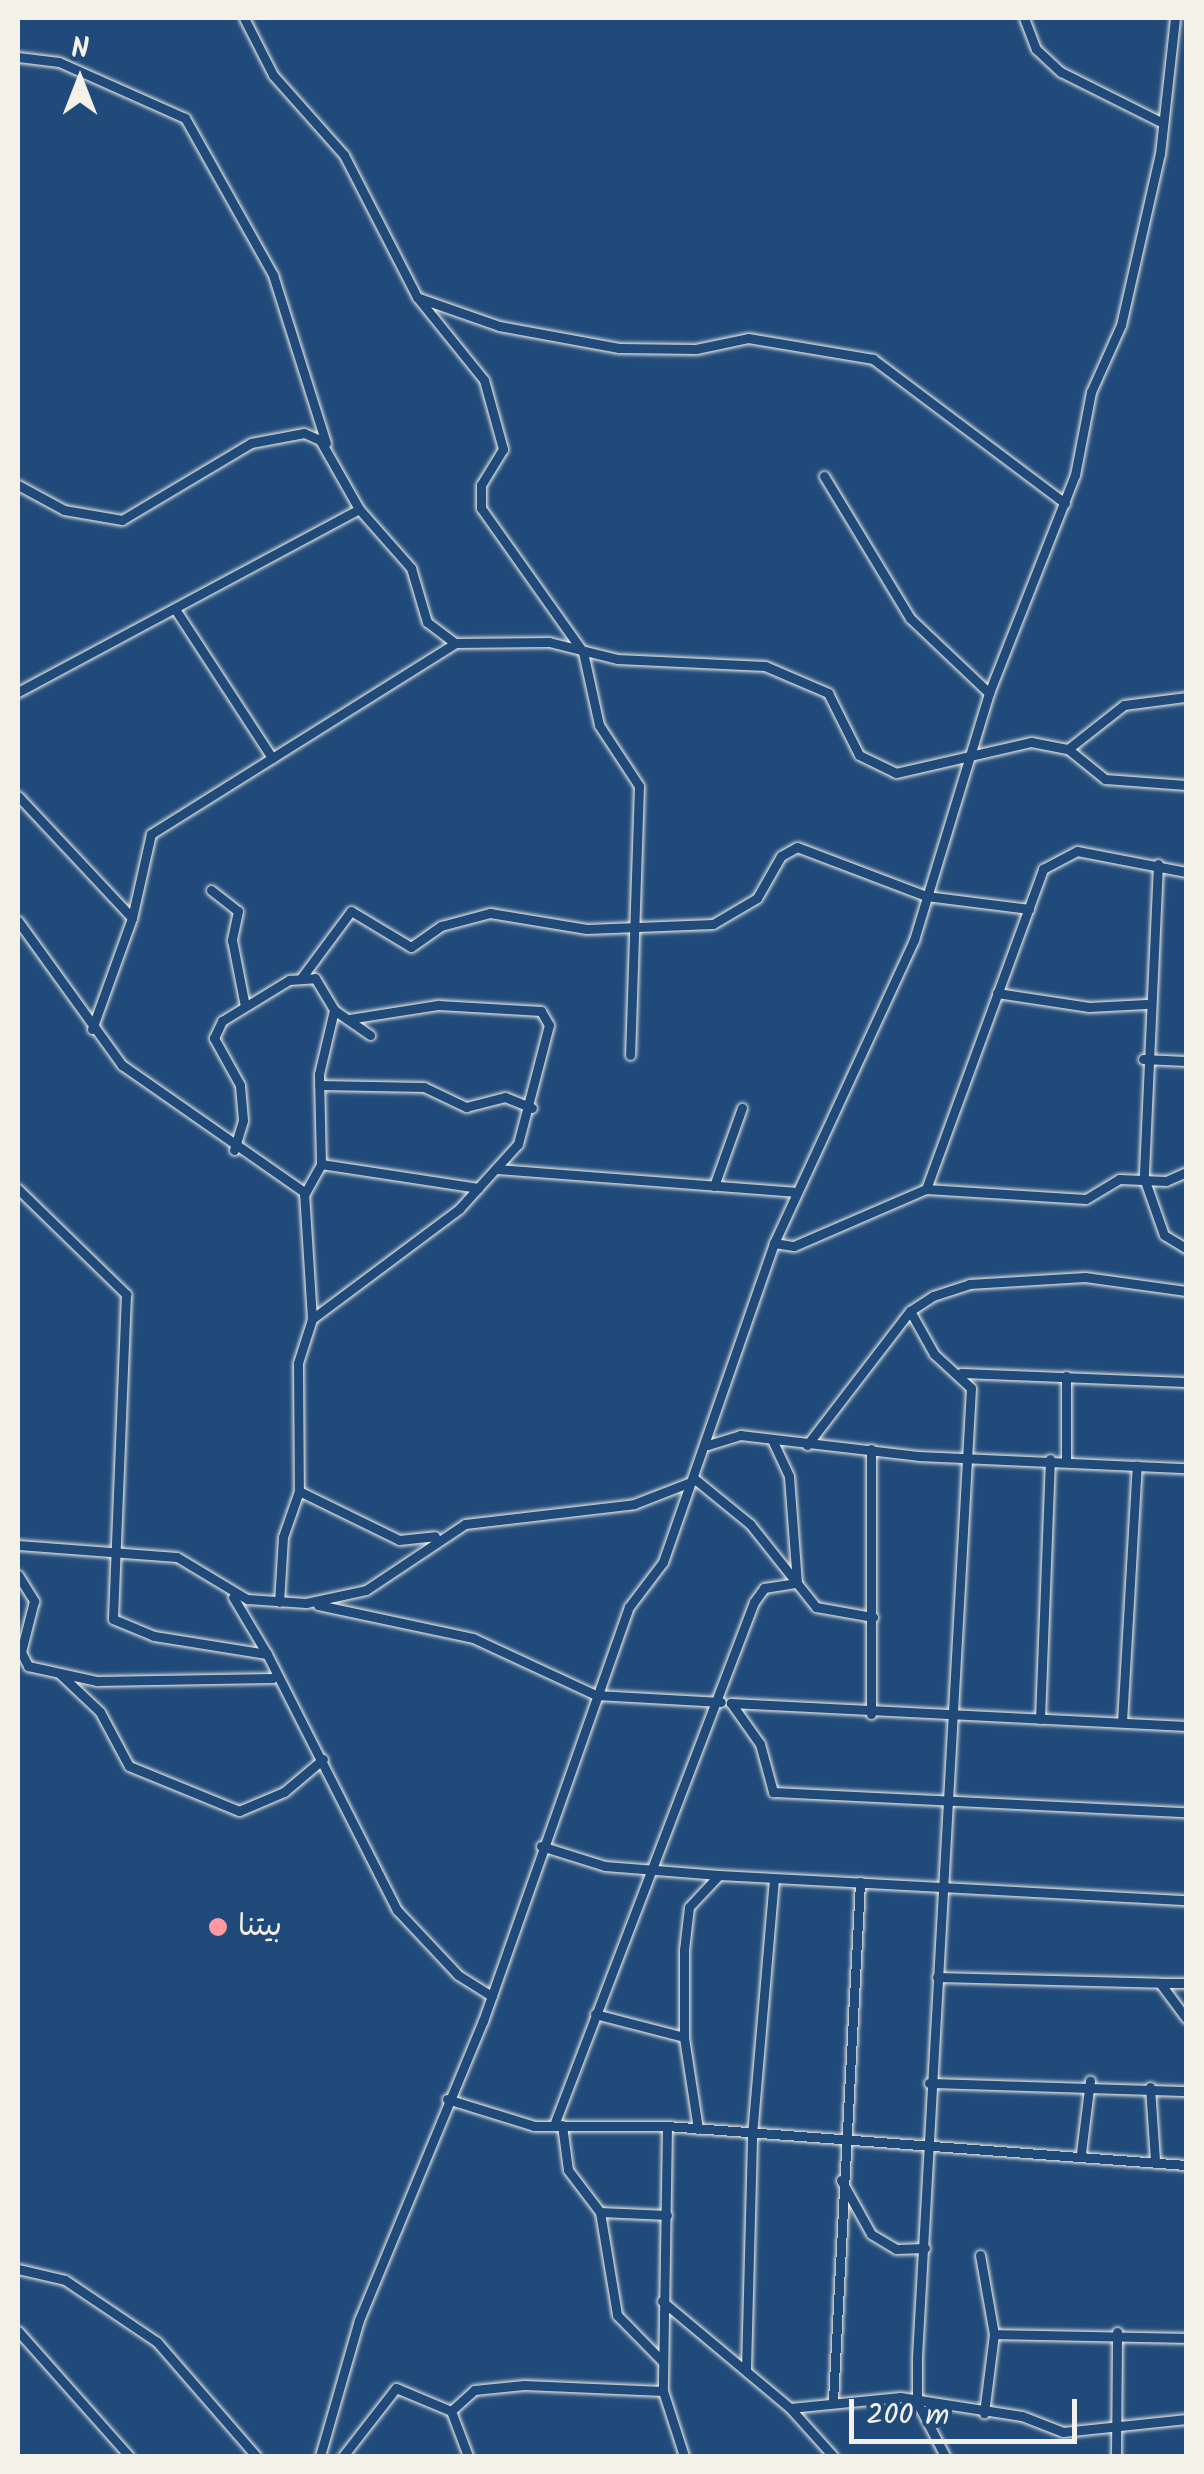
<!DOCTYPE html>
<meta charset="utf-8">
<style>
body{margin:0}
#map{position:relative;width:1204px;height:2474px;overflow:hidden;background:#1f4a7a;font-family:Kalam,"Playpen Sans Arabic",sans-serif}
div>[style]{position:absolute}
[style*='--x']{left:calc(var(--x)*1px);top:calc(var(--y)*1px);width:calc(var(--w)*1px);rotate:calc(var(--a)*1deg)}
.roads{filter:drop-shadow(0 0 2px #f4f1e8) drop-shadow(0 0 2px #f4f1e8)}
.minor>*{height:9px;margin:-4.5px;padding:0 4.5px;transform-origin:4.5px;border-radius:4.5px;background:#1f4a7a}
.dots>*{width:28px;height:28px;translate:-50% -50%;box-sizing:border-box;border:5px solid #1f4a7a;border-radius:50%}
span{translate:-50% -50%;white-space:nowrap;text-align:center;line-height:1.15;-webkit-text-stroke:9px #1f4a7a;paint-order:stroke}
.poi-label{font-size:30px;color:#f4f1e8}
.left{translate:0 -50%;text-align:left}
.frame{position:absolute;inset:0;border:20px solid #f4f1e8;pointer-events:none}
.north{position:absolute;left:30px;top:30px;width:100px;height:100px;-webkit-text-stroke:8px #1f4a7a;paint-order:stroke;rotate:0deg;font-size:28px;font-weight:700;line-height:40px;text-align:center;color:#f4f1e8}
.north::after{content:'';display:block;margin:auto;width:35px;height:45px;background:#f4f1e8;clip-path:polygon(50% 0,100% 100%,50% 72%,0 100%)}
.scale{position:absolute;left:849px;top:2399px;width:228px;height:45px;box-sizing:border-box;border:5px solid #f4f1e8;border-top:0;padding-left:12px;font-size:30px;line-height:35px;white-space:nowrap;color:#f4f1e8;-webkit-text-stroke:8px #1f4a7a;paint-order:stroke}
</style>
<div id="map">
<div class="roads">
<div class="minor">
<div style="--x:244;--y:18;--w:64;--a:63"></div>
<div style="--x:273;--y:75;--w:107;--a:48.4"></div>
<div style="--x:344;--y:155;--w:160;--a:62.8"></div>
<div style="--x:417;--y:297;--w:107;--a:51.1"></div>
<div style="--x:484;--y:380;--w:72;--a:74.6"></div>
<div style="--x:503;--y:449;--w:42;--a:121.4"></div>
<div style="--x:481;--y:485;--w:23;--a:90"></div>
<div style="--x:481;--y:508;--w:176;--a:54.7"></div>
<div style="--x:583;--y:652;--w:75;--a:77.6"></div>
<div style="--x:599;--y:725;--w:73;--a:56.7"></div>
<div style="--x:639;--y:786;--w:269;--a:91.9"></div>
<div style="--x:1024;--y:18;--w:33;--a:69"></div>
<div style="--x:1036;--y:49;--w:34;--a:43"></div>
<div style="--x:1061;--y:72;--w:114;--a:26.6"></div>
<div style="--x:18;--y:57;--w:41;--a:7"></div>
<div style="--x:59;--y:62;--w:138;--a:24"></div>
<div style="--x:185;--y:118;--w:180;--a:60.7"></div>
<div style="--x:273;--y:275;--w:176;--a:72.5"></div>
<div style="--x:419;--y:298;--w:85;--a:19.3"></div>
<div style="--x:499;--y:326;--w:122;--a:10.4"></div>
<div style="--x:619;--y:348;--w:77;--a:0.7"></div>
<div style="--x:696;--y:349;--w:53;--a:-11.9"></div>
<div style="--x:748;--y:338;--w:127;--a:9.5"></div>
<div style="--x:873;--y:359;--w:240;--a:36.9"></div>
<div style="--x:824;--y:476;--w:166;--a:58.8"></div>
<div style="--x:910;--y:618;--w:109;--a:43.5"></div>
<div style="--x:18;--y:485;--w:52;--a:28.5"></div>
<div style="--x:64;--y:510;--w:59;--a:9.8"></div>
<div style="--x:122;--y:520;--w:150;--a:-30.8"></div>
<div style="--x:251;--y:443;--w:54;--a:-10.7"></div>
<div style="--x:304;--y:433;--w:17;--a:24"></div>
<div style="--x:320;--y:440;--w:79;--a:60.5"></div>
<div style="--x:359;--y:509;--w:79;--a:48.6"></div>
<div style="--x:411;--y:568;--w:56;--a:73.5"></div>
<div style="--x:427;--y:622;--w:35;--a:37"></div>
<div style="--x:455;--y:643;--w:94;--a:-0.6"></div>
<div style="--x:549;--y:642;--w:70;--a:14"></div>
<div style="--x:617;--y:659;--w:148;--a:2.7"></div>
<div style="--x:765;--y:666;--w:69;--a:23.2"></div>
<div style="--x:828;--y:693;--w:69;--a:63.4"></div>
<div style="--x:859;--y:755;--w:41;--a:25.9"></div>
<div style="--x:896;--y:773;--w:139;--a:-12.9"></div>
<div style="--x:1031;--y:742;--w:38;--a:11"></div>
<div style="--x:1068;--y:749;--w:48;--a:39"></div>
<div style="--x:1105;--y:779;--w:81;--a:4.2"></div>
<div style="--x:175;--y:609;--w:178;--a:56.9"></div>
<div style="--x:18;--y:692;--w:387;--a:-28.2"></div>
<div style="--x:1068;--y:749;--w:71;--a:-38.2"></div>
<div style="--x:1124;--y:705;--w:63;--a:-7.4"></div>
<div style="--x:18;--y:796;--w:167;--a:46.9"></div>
<div style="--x:132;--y:918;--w:118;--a:109.8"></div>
<div style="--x:1158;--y:864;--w:314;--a:92.6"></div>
<div style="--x:1144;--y:1178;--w:60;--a:70.7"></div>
<div style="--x:1164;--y:1235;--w:26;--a:31"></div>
<div style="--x:211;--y:890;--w:34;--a:38"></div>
<div style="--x:238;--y:911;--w:30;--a:102"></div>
<div style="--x:232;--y:940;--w:67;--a:78.9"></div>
<div style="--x:132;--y:918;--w:86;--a:-77.3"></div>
<div style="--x:151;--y:834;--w:359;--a:-32.1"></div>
<div style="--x:18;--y:921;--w:178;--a:54.2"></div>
<div style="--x:122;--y:1065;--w:222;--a:34.9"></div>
<div style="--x:304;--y:1192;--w:127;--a:86.4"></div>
<div style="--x:312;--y:1319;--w:46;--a:107.7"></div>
<div style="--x:298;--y:1363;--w:128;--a:89.6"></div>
<div style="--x:299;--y:1491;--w:49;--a:109.2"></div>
<div style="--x:283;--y:1537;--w:65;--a:93.5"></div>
<div style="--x:302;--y:977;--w:82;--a:-53.4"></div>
<div style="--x:351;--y:911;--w:70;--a:31"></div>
<div style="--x:411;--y:947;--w:37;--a:-35"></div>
<div style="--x:441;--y:926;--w:51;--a:-14.9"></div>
<div style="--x:490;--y:913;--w:98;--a:9.4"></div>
<div style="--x:587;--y:929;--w:126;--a:-2.3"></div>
<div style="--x:713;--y:924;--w:51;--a:-30.6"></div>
<div style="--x:757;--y:898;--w:48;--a:-60.3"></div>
<div style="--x:781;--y:856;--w:18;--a:-29"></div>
<div style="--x:797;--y:847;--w:138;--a:20.8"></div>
<div style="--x:926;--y:896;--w:104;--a:7.2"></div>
<div style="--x:997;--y:993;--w:93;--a:8.7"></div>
<div style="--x:1089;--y:1007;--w:57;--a:-3"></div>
<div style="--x:1143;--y:1059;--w:43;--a:2.7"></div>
<div style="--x:319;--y:1085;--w:105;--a:1.1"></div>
<div style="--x:424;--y:1087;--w:47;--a:25.5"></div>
<div style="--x:466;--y:1107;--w:40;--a:-14.4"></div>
<div style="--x:505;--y:1097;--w:29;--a:22"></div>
<div style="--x:234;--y:1150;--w:31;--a:-73"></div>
<div style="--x:243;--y:1120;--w:35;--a:-95"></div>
<div style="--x:240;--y:1085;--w:54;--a:-119"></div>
<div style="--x:214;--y:1038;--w:19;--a:-65"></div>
<div style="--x:222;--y:1021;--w:79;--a:-31.5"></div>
<div style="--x:289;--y:980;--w:26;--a:-4"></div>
<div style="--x:315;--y:978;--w:37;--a:59"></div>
<div style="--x:334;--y:1010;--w:44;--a:34.8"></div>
<div style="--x:321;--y:1164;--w:159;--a:8.7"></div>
<div style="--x:497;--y:1169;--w:301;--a:4.4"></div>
<div style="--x:714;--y:1186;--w:83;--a:-70.3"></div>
<div style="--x:18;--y:1189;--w:151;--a:44.2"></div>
<div style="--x:126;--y:1294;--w:325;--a:92.3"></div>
<div style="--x:113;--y:1619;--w:44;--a:22.5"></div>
<div style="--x:154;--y:1636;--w:114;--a:9.1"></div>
<div style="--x:267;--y:1654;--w:287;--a:63.1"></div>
<div style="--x:397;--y:1910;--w:89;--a:46.8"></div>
<div style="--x:458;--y:1975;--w:40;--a:32"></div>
<div style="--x:926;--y:1189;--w:341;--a:-69.9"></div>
<div style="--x:1043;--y:869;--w:38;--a:-28"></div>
<div style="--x:1077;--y:851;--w:111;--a:10.9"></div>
<div style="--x:304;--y:1195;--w:35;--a:-61"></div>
<div style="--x:321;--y:1164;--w:90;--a:-91.3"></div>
<div style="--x:319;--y:1074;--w:66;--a:-76.8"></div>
<div style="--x:774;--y:1243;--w:20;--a:9"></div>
<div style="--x:794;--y:1246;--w:144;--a:-23.4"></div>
<div style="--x:926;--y:1189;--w:160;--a:3.6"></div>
<div style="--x:1086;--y:1199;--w:39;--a:-31"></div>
<div style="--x:1119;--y:1179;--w:47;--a:2.4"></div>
<div style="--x:1166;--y:1181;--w:22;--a:-24"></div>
<div style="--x:910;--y:1311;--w:49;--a:60.8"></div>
<div style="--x:934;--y:1354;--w:50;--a:42.6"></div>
<div style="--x:971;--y:1388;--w:972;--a:93.19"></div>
<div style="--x:917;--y:2358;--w:44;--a:90"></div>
<div style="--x:917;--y:2402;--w:61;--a:62.6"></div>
<div style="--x:312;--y:1319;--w:184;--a:-36.8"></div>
<div style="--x:459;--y:1209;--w:88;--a:-47.8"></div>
<div style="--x:518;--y:1144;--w:123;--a:-75.4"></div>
<div style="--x:549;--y:1025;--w:16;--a:-120"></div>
<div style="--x:541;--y:1011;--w:103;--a:-176.7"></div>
<div style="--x:438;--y:1005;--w:90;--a:171.1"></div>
<div style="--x:961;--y:1373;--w:225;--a:2.3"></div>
<div style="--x:1066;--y:1376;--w:84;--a:90"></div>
<div style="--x:708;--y:1445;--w:34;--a:-17"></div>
<div style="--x:740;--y:1435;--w:179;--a:6.7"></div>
<div style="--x:918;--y:1456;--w:268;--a:2.6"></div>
<div style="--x:807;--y:1445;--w:169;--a:-52.5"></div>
<div style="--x:910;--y:1311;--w:27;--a:-33"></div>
<div style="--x:933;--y:1296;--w:38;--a:-18"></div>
<div style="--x:969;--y:1284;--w:116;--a:-3.5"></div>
<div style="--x:1085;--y:1277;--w:102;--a:7.9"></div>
<div style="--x:299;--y:1491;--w:111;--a:26.1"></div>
<div style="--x:399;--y:1540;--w:36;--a:-6"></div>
<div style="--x:18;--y:1545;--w:159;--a:4.3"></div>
<div style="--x:177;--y:1557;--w:82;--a:31"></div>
<div style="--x:247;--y:1599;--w:59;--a:3.9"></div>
<div style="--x:306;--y:1603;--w:61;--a:-12.2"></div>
<div style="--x:366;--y:1590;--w:119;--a:-33.7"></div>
<div style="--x:465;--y:1524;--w:170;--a:-6.7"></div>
<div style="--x:634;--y:1504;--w:66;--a:-21.2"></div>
<div style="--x:696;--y:1480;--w:70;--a:39.2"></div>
<div style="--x:750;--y:1524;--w:106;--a:51.5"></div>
<div style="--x:816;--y:1607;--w:58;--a:10"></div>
<div style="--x:18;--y:1575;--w:31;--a:58"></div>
<div style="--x:34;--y:1601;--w:53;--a:104.3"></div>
<div style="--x:21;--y:1652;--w:16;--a:63"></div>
<div style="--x:28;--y:1666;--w:71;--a:12.3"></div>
<div style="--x:97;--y:1681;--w:176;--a:-1"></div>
<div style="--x:233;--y:1597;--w:66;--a:59.2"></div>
<div style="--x:318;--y:1605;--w:158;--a:12"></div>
<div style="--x:473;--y:1638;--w:136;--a:24.9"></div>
<div style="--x:596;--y:1695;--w:125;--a:3.2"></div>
<div style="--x:60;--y:1674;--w:55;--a:43.5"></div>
<div style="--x:100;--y:1712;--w:61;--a:61.8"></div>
<div style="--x:129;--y:1766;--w:119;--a:22.2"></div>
<div style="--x:239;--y:1811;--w:49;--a:-22.9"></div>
<div style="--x:284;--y:1792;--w:51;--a:-40.2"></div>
<div style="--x:871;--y:1714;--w:265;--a:-90"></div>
<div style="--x:1040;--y:1719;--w:260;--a:-87.8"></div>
<div style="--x:1122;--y:1722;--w:257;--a:-86.7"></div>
<div style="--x:1186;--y:1726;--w:456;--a:-177.1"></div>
<div style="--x:731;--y:1703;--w:50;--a:54.7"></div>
<div style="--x:760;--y:1744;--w:50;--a:74.8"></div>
<div style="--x:773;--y:1792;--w:413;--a:2.8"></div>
<div style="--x:541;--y:1846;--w:67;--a:17.4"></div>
<div style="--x:605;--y:1866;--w:114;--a:4.5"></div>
<div style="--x:937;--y:1977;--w:223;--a:1.5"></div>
<div style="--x:1160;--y:1983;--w:44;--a:53.4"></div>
<div style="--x:1160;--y:1983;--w:26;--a:0"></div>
<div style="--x:595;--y:2014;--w:92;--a:14.5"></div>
<div style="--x:929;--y:2083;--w:257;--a:1.8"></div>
<div style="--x:1150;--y:2087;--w:73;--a:86.1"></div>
<div style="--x:447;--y:2099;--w:91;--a:17.2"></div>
<div style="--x:534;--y:2126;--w:133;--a:0"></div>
<div style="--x:667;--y:2126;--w:520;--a:4.3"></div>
<div style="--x:554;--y:2125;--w:560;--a:-69.07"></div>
<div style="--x:754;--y:1602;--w:17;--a:-54"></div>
<div style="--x:764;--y:1588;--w:33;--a:-9"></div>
<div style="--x:797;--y:1583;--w:107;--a:-94.3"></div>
<div style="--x:789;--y:1476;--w:38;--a:-115"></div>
<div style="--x:562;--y:2125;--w:45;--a:82.4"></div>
<div style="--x:568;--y:2170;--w:53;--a:52.7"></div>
<div style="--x:600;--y:2212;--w:104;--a:80.6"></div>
<div style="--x:617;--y:2315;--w:66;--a:45.6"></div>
<div style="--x:667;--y:2126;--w:265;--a:90.9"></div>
<div style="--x:663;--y:2391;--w:68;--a:72.1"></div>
<div style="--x:698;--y:2129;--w:93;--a:-98.7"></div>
<div style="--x:684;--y:2037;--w:87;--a:-90"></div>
<div style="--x:684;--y:1950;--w:43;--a:-83.4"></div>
<div style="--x:689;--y:1907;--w:44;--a:-46.8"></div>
<div style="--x:719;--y:1875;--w:468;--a:3.1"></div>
<div style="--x:1081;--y:2153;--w:73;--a:-82.9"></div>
<div style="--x:841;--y:2180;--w:62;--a:60.9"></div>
<div style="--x:871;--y:2234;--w:29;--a:31"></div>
<div style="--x:896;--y:2249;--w:29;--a:-2"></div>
<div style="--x:600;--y:2212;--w:67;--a:2.6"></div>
<div style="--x:980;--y:2255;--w:80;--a:80"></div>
<div style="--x:994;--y:2334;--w:80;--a:97.2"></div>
<div style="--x:18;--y:2269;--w:48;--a:13.2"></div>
<div style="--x:65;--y:2280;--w:111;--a:34"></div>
<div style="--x:157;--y:2342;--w:151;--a:49"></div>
<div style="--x:662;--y:2301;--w:167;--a:39.9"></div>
<div style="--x:790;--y:2408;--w:64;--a:48.1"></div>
<div style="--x:18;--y:2331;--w:167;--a:48.4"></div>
<div style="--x:994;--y:2334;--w:192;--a:1.2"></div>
<div style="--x:746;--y:2369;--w:234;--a:-88.5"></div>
<div style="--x:752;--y:2135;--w:257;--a:-85.1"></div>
<div style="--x:833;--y:2401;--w:520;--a:-87.02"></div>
<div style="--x:790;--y:2408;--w:111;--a:-5.7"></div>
<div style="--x:900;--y:2397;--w:123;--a:8.9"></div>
<div style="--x:1022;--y:2416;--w:44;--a:21.3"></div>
<div style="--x:1063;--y:2432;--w:124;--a:-6"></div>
<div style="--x:451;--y:2411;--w:31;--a:-42"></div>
<div style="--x:474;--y:2390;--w:50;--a:-5.7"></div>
<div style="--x:524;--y:2385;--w:139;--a:2.5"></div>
<div style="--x:320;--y:2456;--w:141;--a:-74"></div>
<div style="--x:359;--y:2320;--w:324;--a:-67.5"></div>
<div style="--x:483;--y:2021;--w:439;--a:-70.6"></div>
<div style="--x:629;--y:1607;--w:56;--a:-52.9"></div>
<div style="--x:663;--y:1562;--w:338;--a:-70.8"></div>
<div style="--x:774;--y:1243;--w:334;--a:-65.2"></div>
<div style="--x:914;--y:940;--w:258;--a:-73.1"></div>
<div style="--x:989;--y:693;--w:234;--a:-68.5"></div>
<div style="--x:1075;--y:475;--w:85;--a:-79.1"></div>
<div style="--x:1091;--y:392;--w:73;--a:-65.9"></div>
<div style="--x:1121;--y:325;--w:175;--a:-77.2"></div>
<div style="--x:1160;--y:154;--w:137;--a:-83.7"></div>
<div style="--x:343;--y:2456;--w:86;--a:-52.1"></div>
<div style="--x:396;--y:2388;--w:60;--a:22.7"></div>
<div style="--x:451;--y:2411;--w:48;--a:69.3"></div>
<div style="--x:1116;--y:2456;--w:124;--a:-89.5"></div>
</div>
</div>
<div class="dots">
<div style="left:218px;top:1927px;background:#ff9aa2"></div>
</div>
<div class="poi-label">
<span class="left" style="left:238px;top:1927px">بيتنا</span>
</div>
<div class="frame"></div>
<div class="north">N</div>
<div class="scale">200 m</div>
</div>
